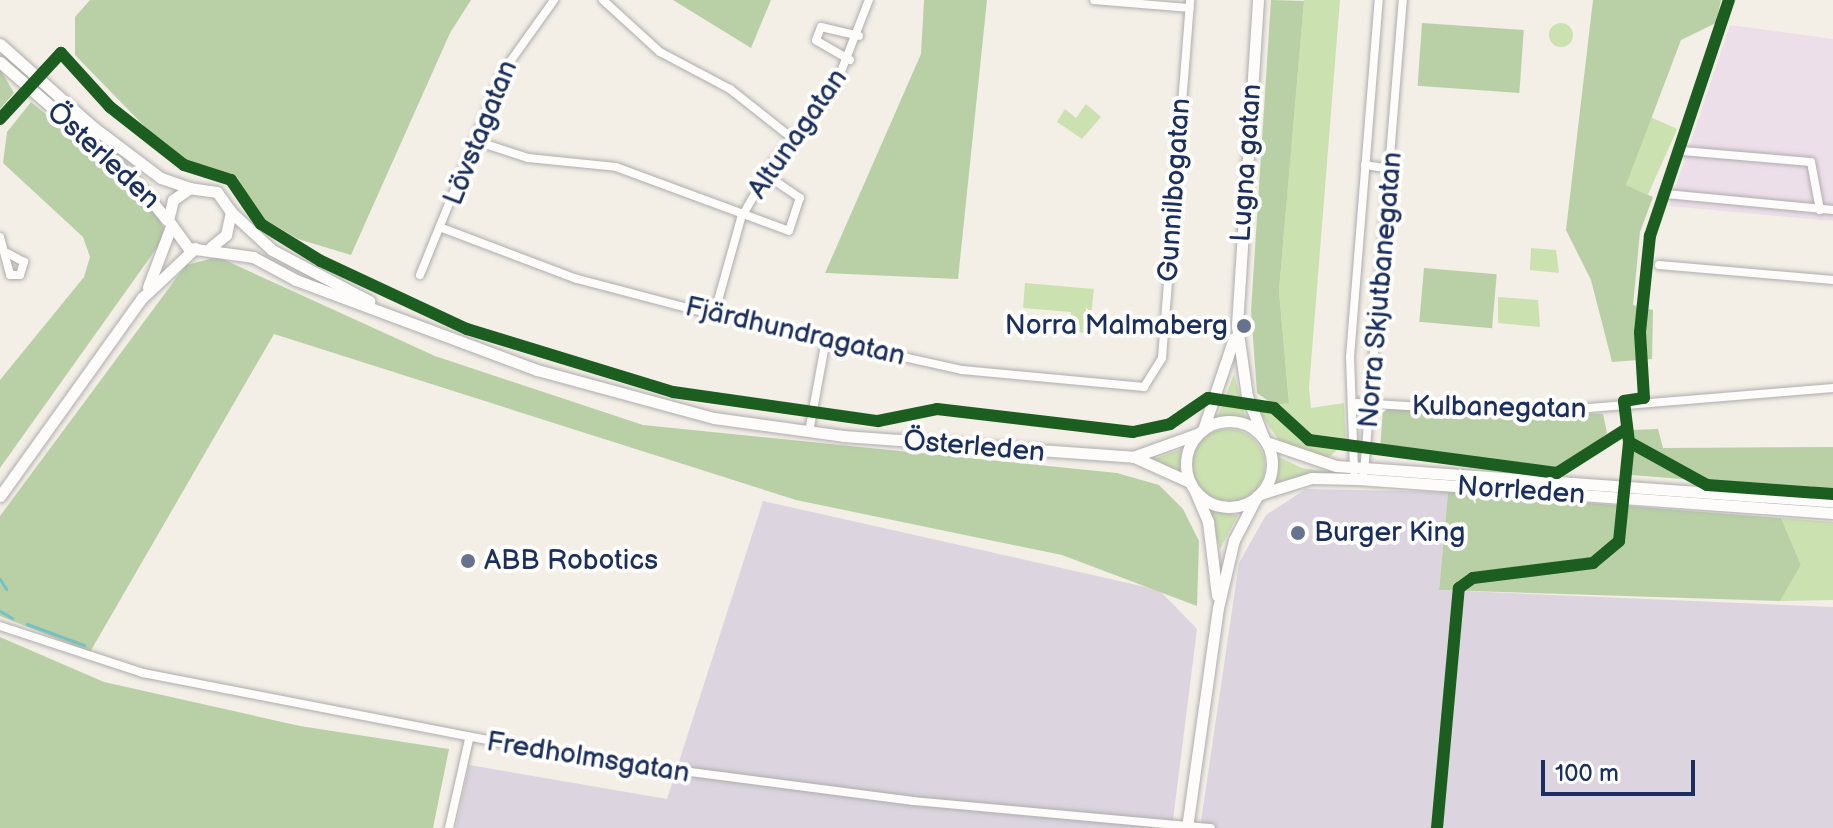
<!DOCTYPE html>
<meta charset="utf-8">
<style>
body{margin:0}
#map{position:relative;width:1833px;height:828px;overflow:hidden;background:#f3eee6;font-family:"Balsamiq Sans",sans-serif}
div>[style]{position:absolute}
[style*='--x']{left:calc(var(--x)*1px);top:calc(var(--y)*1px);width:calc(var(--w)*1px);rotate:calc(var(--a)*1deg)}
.built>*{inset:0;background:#eddfea}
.industrial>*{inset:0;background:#dcd4de}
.green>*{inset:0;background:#cce1b0;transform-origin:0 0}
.round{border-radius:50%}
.forest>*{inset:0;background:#b9d0a6;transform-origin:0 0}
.stream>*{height:3px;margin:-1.5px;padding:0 1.5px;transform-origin:1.5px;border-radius:1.5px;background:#74c1c6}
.roads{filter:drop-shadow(0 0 2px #adadae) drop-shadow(0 0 2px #adadae)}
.street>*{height:8px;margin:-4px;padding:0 4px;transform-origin:4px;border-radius:4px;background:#fdfcfb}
.secondary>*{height:11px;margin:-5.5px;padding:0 5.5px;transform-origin:5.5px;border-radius:5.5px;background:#fdfcfb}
.secondary>.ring{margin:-5.5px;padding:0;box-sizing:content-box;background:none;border:11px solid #fdfcfb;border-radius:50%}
.cycleway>*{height:12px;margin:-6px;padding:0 6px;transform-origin:6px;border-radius:6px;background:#1b5e20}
.dots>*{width:22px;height:22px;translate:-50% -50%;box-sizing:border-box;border:4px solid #fff;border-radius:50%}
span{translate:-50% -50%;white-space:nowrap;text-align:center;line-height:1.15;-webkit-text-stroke:8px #fff;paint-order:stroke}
.street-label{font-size:28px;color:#1b2f5e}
.poi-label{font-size:28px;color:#1b2f5e}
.right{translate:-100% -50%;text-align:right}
.left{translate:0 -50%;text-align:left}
.scale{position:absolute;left:1541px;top:760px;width:154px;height:36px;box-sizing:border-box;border:4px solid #1b2f5e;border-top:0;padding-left:10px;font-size:24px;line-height:28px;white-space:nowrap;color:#1b2f5e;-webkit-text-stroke:6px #fff;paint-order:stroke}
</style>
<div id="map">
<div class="built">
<div style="clip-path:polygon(1730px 25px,1833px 39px,1833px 221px,1669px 206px)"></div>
</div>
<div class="industrial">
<div style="clip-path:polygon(1306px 489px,1448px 492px,1439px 590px,1833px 607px,1833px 828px,1200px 828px,1239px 563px,1266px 515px)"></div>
<div style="clip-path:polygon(763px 501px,1159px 590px,1197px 629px,1172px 828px,456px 828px,469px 765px,667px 799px)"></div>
</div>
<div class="green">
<div style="clip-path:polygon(1304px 0,1340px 0,1309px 388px,1311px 408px,1344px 403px,1346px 442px,1327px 459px,1282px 445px,1256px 407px,1289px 402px,1279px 291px)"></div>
<div class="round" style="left:1549px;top:23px;width:24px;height:24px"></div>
<div style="clip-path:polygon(1086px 104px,1101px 117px,1082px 139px,1057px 122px,1065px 109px,1076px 118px)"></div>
<div style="left:1648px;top:116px;width:32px;height:72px;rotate:24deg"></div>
<div style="clip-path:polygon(1531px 248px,1556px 250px,1559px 273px,1530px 270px)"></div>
<div style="clip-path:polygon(1025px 283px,1094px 289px,1089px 333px,1070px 332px,1071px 312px,1023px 308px)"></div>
<div style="clip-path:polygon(1498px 297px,1538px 300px,1540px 327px,1498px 323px)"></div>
<div style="clip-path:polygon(1234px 374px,1246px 419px,1218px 416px)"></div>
<div class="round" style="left:1191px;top:429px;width:74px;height:74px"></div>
<div style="clip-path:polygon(1182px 449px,1180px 474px,1154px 459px)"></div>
<div style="clip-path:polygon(1277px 456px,1302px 468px,1341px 474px,1276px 483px)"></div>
<div style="clip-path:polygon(1209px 511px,1238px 515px,1220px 549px)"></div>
<div style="clip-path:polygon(1781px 518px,1833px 522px,1833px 600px,1780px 601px,1801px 565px)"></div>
</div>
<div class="forest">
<div style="clip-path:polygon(90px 0,471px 0,450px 33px,351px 255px,298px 239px,261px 217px,237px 177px,185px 162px,150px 132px,75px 55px,75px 17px)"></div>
<div style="clip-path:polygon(673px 0,771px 0,751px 48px)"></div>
<div style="clip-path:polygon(924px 0,987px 0,958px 279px,825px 273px,921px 54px)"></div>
<div style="clip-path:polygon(1271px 0,1304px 1px,1279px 291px,1289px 403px,1274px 405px,1257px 393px,1251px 311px)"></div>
<div style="clip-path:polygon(1593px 0,1721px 0,1716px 23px,1681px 40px,1626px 185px,1653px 197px,1640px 232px,1633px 305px,1653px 310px,1652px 359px,1612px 362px,1591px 280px,1566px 230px)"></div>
<div style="left:1422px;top:23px;width:102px;height:63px;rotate:4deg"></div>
<div style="clip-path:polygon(0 69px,14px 93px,0 109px)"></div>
<div style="clip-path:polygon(31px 102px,153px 203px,166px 235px,0 468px,0 380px,84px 277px,90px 257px,83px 237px,3px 163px,7px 132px)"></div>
<div style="clip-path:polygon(218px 257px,435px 356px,643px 425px,1117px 473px,1159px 485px,1183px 509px,1199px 541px,1197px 606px,1062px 555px,796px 500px,274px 334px,90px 652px,0 616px,0 516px,186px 265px)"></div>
<div style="left:1424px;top:268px;width:73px;height:54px;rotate:5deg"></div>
<div style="clip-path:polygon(1383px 407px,1603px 414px,1607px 433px,1560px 474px,1411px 459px,1380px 451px)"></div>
<div style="clip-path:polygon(1658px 429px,1663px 448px,1833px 447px,1833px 491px,1631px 475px,1631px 430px)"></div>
<div style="clip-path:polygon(1448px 492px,1781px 518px,1801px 565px,1780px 601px,1439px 590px)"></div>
<div style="clip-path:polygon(0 637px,104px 682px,300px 726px,449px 749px,433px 828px,0 828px)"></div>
</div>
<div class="stream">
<div style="--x:0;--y:579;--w:12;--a:59"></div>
<div style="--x:0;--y:611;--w:14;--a:30"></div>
<div style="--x:27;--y:624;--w:61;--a:20.2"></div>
</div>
<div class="roads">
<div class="street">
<div style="--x:603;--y:0;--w:77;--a:42.4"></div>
<div style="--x:660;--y:52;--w:79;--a:27.9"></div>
<div style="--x:730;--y:89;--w:80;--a:38.4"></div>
<div style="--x:1094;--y:0;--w:96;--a:4.8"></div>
<div style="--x:850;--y:60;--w:39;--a:-150"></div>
<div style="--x:816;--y:40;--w:14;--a:-69"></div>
<div style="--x:821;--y:27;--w:39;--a:13"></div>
<div style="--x:476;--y:141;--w:55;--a:18.1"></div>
<div style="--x:528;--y:158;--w:88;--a:5.8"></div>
<div style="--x:616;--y:167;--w:184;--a:20.3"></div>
<div style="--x:789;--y:231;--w:35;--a:-72"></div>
<div style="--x:800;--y:198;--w:42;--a:-145.6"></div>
<div style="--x:1682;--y:151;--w:129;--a:4.9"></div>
<div style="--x:1811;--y:162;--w:49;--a:79.4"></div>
<div style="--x:1365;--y:165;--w:25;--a:9"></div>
<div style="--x:1666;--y:194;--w:168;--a:5.5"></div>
<div style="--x:442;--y:228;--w:144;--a:20.7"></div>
<div style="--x:577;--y:279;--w:142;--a:14.7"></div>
<div style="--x:714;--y:315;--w:254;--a:12.5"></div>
<div style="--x:962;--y:370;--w:183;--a:5.3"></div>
<div style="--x:1144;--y:387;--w:34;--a:-58"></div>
<div style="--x:1162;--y:358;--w:359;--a:-85.5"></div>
<div style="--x:0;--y:237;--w:39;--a:75"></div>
<div style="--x:10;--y:275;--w:10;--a:0"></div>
<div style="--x:20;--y:275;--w:14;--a:-73"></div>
<div style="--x:24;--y:262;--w:19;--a:-152"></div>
<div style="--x:1659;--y:265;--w:175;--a:4.9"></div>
<div style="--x:420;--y:275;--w:218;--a:-67.9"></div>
<div style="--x:502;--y:73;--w:90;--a:-54.5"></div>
<div style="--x:714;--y:315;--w:101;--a:-74.4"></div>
<div style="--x:741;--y:218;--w:66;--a:-59.9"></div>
<div style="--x:774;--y:161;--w:96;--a:-50.5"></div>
<div style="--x:835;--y:87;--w:93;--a:-68.7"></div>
<div style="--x:1356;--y:403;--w:172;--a:3.3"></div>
<div style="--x:1528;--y:413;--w:306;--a:-4.7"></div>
<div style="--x:809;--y:432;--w:95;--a:-79.6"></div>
<div style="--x:1354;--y:471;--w:114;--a:-92"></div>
<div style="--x:1350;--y:357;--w:358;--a:-85.4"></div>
<div style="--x:1364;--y:472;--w:474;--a:-85.3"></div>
<div style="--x:0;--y:626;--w:151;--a:18.2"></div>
<div style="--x:143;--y:673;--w:440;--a:11"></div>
<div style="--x:575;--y:757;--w:341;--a:7.4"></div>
<div style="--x:913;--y:801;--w:299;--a:5.2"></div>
<div style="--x:449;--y:828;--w:91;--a:-77.3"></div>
</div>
<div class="secondary">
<div style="--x:1258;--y:0;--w:327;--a:93.7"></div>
<div style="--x:1237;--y:326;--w:71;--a:81.9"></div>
<div style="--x:1247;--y:396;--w:46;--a:68.4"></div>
<div style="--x:0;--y:44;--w:125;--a:41.7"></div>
<div style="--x:93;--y:127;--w:85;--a:36.9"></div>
<div style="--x:161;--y:178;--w:31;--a:19"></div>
<div style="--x:0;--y:62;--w:175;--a:41.1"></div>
<div style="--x:132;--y:177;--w:55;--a:50.9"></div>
<div style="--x:231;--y:212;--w:56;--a:42.8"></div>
<div style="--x:272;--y:250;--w:110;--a:27.7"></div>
<div style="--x:211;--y:247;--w:19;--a:-39"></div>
<div style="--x:226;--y:235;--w:24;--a:-78"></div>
<div style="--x:231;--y:212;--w:24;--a:-125"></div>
<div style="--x:217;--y:192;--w:27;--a:-172"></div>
<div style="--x:190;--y:188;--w:21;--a:145"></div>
<div style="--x:173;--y:200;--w:21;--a:104"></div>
<div style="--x:168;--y:220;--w:34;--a:54"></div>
<div style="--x:188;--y:248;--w:66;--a:7.9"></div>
<div style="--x:253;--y:257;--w:49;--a:28.1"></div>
<div style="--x:296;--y:280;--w:257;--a:20.5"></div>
<div style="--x:537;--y:370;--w:183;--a:15.2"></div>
<div style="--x:714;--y:418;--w:130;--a:7.9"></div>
<div style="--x:843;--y:436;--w:291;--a:4.1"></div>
<div style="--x:1133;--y:457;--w:68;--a:-19.8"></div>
<div style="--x:148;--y:287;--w:62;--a:-69.2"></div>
<div class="ring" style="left:1186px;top:421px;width:75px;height:75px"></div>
<div style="--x:1204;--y:427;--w:94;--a:-71.4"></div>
<div style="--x:1266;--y:442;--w:74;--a:18.9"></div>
<div style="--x:1336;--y:466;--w:498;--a:4.1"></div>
<div style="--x:1134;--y:457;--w:61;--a:24.1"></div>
<div style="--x:1195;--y:491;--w:34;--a:67"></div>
<div style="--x:1208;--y:522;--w:74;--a:83"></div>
<div style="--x:1260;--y:494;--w:53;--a:-17.4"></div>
<div style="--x:1311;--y:478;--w:47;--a:1.2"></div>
<div style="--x:1358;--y:479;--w:476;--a:4.1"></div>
<div style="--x:0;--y:496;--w:244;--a:-54.4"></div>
<div style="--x:142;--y:298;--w:73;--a:-43.3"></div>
<div style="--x:1187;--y:828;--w:222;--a:-82"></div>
<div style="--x:1218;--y:608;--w:70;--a:-76.8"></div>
<div style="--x:1234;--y:540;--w:50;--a:-62.4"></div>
</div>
</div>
<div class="cycleway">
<div style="--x:0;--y:119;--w:90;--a:-47.3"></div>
<div style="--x:61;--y:53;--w:73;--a:47.8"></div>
<div style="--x:110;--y:107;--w:94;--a:38.1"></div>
<div style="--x:184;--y:165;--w:49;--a:17.7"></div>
<div style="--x:231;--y:180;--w:53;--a:55.7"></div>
<div style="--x:261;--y:224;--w:70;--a:31.7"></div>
<div style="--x:321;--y:261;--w:161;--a:25"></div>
<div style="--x:467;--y:329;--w:215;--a:17"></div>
<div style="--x:673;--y:392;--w:207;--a:8.1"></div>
<div style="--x:878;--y:421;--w:60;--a:-11.5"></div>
<div style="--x:937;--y:409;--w:197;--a:6.7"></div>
<div style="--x:1133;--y:432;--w:38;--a:-12"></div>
<div style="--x:1170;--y:424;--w:46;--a:-34.4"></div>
<div style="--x:1208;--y:398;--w:67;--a:8.6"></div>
<div style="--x:1274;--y:408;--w:47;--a:42.4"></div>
<div style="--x:1309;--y:440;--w:250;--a:7.6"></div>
<div style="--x:1557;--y:473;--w:82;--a:-32.5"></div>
<div style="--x:1629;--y:442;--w:89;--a:28.9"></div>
<div style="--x:1707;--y:485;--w:126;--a:4.1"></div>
<div style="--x:1437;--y:828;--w:241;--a:-84.8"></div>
<div style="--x:1459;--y:588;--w:17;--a:-36"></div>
<div style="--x:1473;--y:578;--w:121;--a:-7.1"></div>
<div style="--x:1593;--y:563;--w:34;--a:-40"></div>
<div style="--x:1619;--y:541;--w:100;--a:-84.2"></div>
<div style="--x:1629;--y:442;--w:41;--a:-97"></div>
<div style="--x:1624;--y:401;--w:20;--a:-9"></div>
<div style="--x:1644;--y:398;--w:66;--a:-93.5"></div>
<div style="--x:1640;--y:332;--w:97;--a:-84.1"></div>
<div style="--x:1650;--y:236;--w:249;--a:-71.5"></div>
</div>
<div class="dots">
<div style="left:1244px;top:326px;background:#67728e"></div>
<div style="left:1298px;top:533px;background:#67728e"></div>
<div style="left:468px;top:561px;background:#67728e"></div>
</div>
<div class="street-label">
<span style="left:481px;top:133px;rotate:-68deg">Lövstagatan</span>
<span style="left:798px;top:134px;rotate:-55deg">Altunagatan</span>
<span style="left:103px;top:156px;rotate:43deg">Österleden</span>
<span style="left:1247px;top:163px;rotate:-86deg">Lugna gatan</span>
<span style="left:1175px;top:190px;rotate:-86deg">Gunnilbogatan</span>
<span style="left:1381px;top:290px;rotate:-85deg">Norra Skjutbanegatan</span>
<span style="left:795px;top:332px;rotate:13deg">Fjärdhundragatan</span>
<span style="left:1499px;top:408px;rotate:1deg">Kulbanegatan</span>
<span style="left:974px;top:447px;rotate:5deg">Österleden</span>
<span style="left:1521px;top:491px;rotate:4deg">Norrleden</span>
<span style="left:588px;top:758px;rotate:9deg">Fredholmsgatan</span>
</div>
<div class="poi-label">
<span class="right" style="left:1228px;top:326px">Norra Malmaberg</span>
<span class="left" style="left:1314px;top:533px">Burger King</span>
<span class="left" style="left:484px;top:561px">ABB Robotics</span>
</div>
<div class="scale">100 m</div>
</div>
